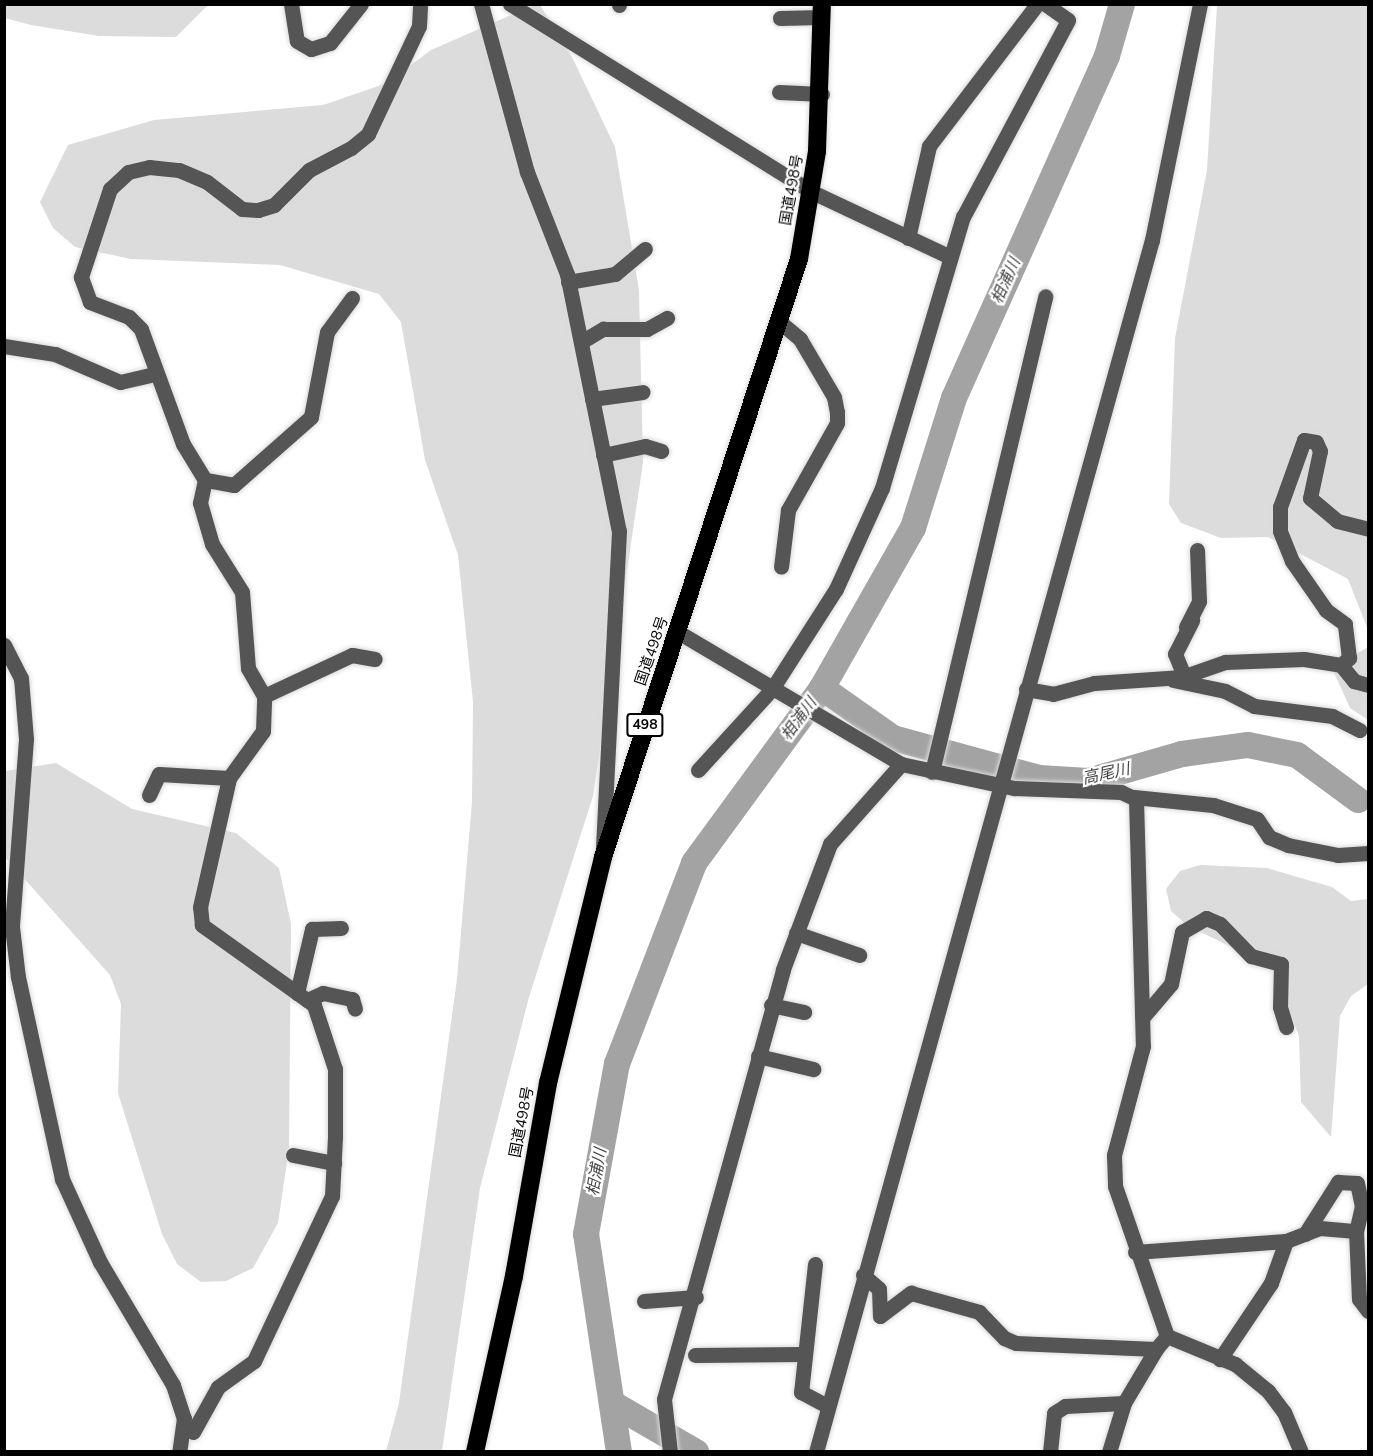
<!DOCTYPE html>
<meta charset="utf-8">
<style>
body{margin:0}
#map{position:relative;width:1373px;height:1456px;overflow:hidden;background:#fff;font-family:"Nunito Sans","Noto Sans JP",sans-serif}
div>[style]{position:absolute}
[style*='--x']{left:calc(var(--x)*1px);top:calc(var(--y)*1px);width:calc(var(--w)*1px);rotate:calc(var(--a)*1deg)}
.green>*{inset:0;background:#dcdcdc}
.stream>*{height:4.5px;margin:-2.25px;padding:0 2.25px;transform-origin:2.25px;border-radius:2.25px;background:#a3a3a3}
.river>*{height:26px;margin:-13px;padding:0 13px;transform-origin:13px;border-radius:13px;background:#a3a3a3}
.roads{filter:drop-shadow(0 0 2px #dbdbdb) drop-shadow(0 0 2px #dbdbdb)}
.minor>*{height:15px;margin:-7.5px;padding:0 7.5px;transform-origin:7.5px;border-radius:7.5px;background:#555}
.highway>*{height:18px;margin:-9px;padding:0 9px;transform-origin:9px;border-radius:9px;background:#000}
span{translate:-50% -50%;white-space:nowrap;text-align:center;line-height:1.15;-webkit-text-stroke:4.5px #fff;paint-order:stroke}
.shield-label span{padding:2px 4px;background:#fff;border:2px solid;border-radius:4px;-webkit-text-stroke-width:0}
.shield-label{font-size:14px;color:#000;font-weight:700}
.street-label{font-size:15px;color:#000}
.water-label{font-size:16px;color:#444;font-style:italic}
.frame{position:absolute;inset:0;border:6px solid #000;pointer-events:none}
</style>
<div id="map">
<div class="green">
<div style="clip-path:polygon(4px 5px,5px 4px,208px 5px,176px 37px,99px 36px,31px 25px,5px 18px)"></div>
<div style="clip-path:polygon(534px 5px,540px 5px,573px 59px,615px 147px,639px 290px,643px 463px,593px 796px,529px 997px,480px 1188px,442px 1451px,386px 1451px,399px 1403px,457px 979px,472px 802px,473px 702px,458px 555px,425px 460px,401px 322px,379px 294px,280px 265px,131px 259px,75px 247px,53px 228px,40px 202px,68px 145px,154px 120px,323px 105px,387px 83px,431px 50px)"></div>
<div style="clip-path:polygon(1217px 5px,1368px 5px,1368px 630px,1348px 579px,1268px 537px,1221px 538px,1181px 523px,1169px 504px,1175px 338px,1207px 170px)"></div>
<div style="clip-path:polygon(1368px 647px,1368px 720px,1350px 708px,1332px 668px)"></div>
<div style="clip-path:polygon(56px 763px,132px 809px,236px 833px,279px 868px,291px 924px,289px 1148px,278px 1223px,253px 1268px,226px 1281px,201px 1282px,177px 1264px,162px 1234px,118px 1093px,121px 1004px,110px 975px,5px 857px,6px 771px)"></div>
<div style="clip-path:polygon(1200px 865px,1267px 868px,1332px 887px,1351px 901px,1368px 899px,1368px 984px,1351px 996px,1340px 1016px,1331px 1137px,1301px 1102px,1299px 1036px,1273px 967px,1188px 926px,1171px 911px,1166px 889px,1180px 871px)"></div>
</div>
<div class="stream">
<div style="--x:1358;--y:800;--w:10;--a:11"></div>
</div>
<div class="river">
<div style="--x:822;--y:688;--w:87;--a:35.2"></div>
<div style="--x:893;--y:738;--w:151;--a:15.3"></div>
<div style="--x:1039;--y:778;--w:49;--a:3.5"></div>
<div style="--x:1088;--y:781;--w:98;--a:-16"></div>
<div style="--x:1182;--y:754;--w:67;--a:-7.8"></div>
<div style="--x:1248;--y:745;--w:50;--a:11.5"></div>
<div style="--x:1297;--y:755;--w:76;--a:36.4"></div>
<div style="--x:615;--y:1405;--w:94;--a:30.1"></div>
<div style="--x:619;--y:1452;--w:220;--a:-98.6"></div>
<div style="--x:586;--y:1234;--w:173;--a:-79.7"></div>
<div style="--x:617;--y:1064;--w:215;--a:-69"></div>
<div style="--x:694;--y:863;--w:217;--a:-53.8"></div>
<div style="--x:822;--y:688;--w:184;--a:-60.4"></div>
<div style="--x:913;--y:528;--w:136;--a:-72.5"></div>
<div style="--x:954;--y:398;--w:375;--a:-65.9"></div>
<div style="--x:1107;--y:56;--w:54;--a:-73.9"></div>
</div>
<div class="roads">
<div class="minor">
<div style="--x:291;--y:4;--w:37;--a:81"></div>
<div style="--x:297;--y:41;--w:16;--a:30"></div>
<div style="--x:311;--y:49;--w:20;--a:-18"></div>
<div style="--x:330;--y:43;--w:50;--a:-51.5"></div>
<div style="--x:481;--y:4;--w:174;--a:74.7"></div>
<div style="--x:527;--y:172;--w:110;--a:68.6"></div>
<div style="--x:567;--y:274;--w:262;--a:78.6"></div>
<div style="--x:619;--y:531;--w:317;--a:92.9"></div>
<div style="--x:510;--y:4;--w:354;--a:31.9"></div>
<div style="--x:810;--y:191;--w:153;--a:25.2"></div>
<div style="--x:619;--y:5;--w:1;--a:-90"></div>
<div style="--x:780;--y:18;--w:42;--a:-1.4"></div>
<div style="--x:779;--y:92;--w:43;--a:2.7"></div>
<div style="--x:908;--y:238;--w:94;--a:-77.1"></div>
<div style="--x:929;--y:146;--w:178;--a:-52.7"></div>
<div style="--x:568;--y:282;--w:48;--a:-9.7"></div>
<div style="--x:615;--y:274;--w:39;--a:-40"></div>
<div style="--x:352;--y:298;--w:42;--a:126.3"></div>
<div style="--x:327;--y:332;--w:86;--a:100.7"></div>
<div style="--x:311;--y:417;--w:103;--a:138.6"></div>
<div style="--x:234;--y:485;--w:29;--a:-170"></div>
<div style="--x:205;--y:480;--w:42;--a:-121.4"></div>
<div style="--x:183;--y:444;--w:122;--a:-110.1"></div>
<div style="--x:141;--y:329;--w:17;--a:-135"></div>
<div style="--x:129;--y:317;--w:42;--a:-159"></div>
<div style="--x:90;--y:302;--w:27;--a:-110"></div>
<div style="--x:81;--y:277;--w:93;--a:-71.8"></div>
<div style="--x:110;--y:189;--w:25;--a:-43"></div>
<div style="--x:128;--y:172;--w:22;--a:-13"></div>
<div style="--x:149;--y:167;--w:30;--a:6"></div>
<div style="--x:179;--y:170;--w:30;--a:23"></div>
<div style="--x:207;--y:182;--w:44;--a:37.6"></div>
<div style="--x:242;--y:209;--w:16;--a:4"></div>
<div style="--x:258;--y:210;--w:17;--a:-17"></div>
<div style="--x:274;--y:205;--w:49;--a:-45"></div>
<div style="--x:309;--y:170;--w:47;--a:-27.6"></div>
<div style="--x:351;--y:148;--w:22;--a:-39"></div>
<div style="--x:368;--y:134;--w:119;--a:-64.7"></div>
<div style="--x:419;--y:26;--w:22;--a:-87"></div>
<div style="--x:781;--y:323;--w:25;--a:40"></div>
<div style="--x:800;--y:339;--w:67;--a:59.6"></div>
<div style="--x:834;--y:397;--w:15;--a:79"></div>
<div style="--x:837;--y:412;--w:11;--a:90"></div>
<div style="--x:837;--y:423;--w:100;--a:119.4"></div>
<div style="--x:788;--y:510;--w:57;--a:97"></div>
<div style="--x:581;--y:342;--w:26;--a:-31"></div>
<div style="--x:603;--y:329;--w:44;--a:0"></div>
<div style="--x:647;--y:329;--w:23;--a:-29"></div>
<div style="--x:4;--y:346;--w:52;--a:8.9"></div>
<div style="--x:55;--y:354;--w:71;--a:23.3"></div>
<div style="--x:120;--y:382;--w:36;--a:-13"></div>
<div style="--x:592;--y:399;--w:51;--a:-7.8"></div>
<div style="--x:603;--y:455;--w:43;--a:-12.1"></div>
<div style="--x:645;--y:446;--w:17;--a:17"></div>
<div style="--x:1186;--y:627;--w:29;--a:-63"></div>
<div style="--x:1199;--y:601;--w:51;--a:-92.2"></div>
<div style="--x:678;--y:632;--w:259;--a:30.6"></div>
<div style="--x:901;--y:764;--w:116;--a:12"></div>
<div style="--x:1014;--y:788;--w:107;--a:2.1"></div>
<div style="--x:1121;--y:792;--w:17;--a:25"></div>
<div style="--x:1136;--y:799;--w:247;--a:88.4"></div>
<div style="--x:1143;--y:1046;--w:113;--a:104.9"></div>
<div style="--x:1114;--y:1155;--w:31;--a:88"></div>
<div style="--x:1115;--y:1186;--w:159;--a:70.9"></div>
<div style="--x:1167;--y:1336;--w:74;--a:22.4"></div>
<div style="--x:1235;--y:1364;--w:43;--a:39.3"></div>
<div style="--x:1268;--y:1391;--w:26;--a:53"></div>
<div style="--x:1284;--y:1412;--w:43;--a:67"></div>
<div style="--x:4;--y:645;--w:37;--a:63"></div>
<div style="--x:21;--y:678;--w:61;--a:85.3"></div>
<div style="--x:26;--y:739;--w:189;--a:94.3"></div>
<div style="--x:12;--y:927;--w:50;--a:83.2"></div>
<div style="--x:18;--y:977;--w:207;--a:77.7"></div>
<div style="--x:62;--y:1179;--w:91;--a:65.4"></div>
<div style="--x:100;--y:1262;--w:143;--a:59.3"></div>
<div style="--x:173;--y:1385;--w:35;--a:72"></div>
<div style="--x:184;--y:1418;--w:34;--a:98"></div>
<div style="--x:1341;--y:665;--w:11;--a:-41"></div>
<div style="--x:1349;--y:658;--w:34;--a:-97"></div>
<div style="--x:1345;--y:624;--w:24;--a:-144"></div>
<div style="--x:1326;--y:610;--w:60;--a:-124.8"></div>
<div style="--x:1292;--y:561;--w:32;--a:-112"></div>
<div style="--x:1280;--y:531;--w:24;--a:-90"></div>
<div style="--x:1280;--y:507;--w:71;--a:-70.3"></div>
<div style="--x:1304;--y:440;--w:12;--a:9"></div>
<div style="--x:1316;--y:442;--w:10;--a:66"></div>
<div style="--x:1320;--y:451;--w:48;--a:102"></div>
<div style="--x:1310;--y:498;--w:35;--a:40"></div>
<div style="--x:1337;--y:521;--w:32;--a:14"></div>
<div style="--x:1184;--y:676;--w:24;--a:-112"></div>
<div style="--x:1175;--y:654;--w:38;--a:-63"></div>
<div style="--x:1173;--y:680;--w:53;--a:11.9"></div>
<div style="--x:1225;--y:691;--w:33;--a:27"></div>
<div style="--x:1254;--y:706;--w:79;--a:7.3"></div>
<div style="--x:1332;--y:716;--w:31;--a:27"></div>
<div style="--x:1026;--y:689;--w:27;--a:10"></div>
<div style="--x:1053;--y:694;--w:42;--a:-15"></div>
<div style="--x:1094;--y:683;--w:88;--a:-3.9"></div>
<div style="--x:1182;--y:677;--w:46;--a:-19.2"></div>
<div style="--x:1225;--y:662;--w:79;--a:-2.2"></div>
<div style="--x:1304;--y:659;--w:37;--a:9"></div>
<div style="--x:1341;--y:665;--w:21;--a:51"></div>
<div style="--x:1354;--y:681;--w:15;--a:16"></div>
<div style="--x:264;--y:696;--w:97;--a:-25"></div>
<div style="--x:352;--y:655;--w:23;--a:10"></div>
<div style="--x:698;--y:770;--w:110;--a:-47.6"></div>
<div style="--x:772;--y:689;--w:119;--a:-57.4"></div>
<div style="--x:836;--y:589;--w:111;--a:-65.5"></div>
<div style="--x:882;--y:488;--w:283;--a:-73.4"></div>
<div style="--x:963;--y:217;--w:223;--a:-61.9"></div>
<div style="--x:1068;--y:20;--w:28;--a:-145"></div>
<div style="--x:932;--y:772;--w:489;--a:-76.6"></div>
<div style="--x:149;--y:795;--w:23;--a:-65"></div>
<div style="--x:159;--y:774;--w:70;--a:3.3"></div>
<div style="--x:1134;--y:797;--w:79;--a:5.8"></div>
<div style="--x:1213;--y:805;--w:46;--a:17.7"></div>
<div style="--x:1257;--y:819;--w:22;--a:56"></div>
<div style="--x:1269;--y:837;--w:21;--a:23"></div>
<div style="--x:1288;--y:845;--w:51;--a:11.3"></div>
<div style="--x:1338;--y:855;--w:30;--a:-4"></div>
<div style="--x:796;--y:933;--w:67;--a:19.2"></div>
<div style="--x:297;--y:993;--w:66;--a:-76.8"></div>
<div style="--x:312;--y:929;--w:29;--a:-2"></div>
<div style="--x:307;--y:1000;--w:17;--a:-24"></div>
<div style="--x:323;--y:993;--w:30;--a:12"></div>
<div style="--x:352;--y:999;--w:10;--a:73"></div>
<div style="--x:771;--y:1005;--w:34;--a:12"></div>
<div style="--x:1143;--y:1017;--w:43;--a:-49.7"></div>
<div style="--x:1171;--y:984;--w:53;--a:-78.1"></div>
<div style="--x:1182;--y:932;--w:28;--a:-30"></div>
<div style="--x:1206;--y:918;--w:15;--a:23"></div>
<div style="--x:1220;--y:924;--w:45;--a:45.9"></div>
<div style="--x:1251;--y:956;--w:31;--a:15"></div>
<div style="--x:1281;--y:964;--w:43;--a:91.3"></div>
<div style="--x:1280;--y:1007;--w:21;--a:73"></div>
<div style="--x:758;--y:1056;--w:57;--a:13.3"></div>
<div style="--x:293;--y:1155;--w:42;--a:11"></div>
<div style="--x:1305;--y:1234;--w:62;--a:-57.6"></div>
<div style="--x:1338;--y:1182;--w:19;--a:3"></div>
<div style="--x:1357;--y:1183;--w:24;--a:78"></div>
<div style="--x:1362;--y:1206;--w:26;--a:103"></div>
<div style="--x:1286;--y:1241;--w:36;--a:-21"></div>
<div style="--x:1320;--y:1228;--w:36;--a:5"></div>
<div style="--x:1356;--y:1231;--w:68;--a:87.5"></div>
<div style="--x:1359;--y:1299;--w:15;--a:53"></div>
<div style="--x:1135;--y:1252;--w:151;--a:-4.2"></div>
<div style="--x:1286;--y:1241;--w:45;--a:109.7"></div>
<div style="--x:1271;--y:1283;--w:92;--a:123.9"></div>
<div style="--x:815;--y:1264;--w:129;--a:96.2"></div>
<div style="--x:801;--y:1392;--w:30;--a:28"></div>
<div style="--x:863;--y:1275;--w:21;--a:41"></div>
<div style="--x:879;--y:1289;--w:27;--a:88"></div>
<div style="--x:880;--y:1316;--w:39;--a:-37"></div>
<div style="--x:911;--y:1293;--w:71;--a:15.6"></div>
<div style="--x:979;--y:1312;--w:36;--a:46"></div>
<div style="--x:1004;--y:1338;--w:13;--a:23"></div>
<div style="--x:1016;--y:1343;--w:140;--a:2.5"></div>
<div style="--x:1156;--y:1349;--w:17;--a:-50"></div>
<div style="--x:644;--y:1301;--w:52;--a:-4.4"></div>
<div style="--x:695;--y:1355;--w:107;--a:-0.5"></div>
<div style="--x:193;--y:1432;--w:51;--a:-60.9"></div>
<div style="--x:218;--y:1387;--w:44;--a:-35.8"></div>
<div style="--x:254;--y:1361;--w:183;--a:-64.7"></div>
<div style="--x:332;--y:1196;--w:59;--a:-87.1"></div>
<div style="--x:335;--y:1137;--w:68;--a:-90"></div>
<div style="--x:335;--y:1069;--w:67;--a:-108.2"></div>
<div style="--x:314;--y:1005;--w:138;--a:-144.5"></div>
<div style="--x:202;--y:925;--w:18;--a:-96"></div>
<div style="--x:200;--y:907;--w:132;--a:-77.3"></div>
<div style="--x:229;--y:778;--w:58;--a:-54.1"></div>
<div style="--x:263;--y:731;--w:35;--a:-88"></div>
<div style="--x:264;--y:696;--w:32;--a:-120"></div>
<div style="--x:248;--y:668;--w:76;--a:-94.5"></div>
<div style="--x:242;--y:592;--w:57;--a:-122"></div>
<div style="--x:212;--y:544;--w:43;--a:-106.3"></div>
<div style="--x:200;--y:503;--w:24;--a:-78"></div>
<div style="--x:670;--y:1452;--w:53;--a:-96.5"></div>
<div style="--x:664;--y:1399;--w:446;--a:-74.5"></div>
<div style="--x:783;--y:969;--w:134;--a:-69.4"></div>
<div style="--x:830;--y:844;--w:107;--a:-48.4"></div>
<div style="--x:816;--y:1452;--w:1258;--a:-74.51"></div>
<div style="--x:1152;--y:240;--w:241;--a:-78.5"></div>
<div style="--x:1050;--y:1452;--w:39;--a:-84"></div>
<div style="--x:1054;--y:1413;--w:13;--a:-32"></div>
<div style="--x:1065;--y:1406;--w:59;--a:-2.9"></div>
<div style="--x:1124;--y:1403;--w:63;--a:-59.3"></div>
<div style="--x:1109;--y:1452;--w:51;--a:-73"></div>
</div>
<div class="highway">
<div style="--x:475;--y:1452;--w:180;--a:-77.5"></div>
<div style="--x:514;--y:1276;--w:196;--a:-80"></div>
<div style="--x:548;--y:1083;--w:233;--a:-76.3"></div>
<div style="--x:603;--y:857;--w:629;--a:-71.85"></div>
<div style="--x:799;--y:259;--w:109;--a:-80.5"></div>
<div style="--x:817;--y:151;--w:147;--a:-88.1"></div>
</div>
</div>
<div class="shield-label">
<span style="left:645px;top:725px">498</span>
</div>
<div class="street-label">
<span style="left:792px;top:190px;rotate:-80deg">国道498号</span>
<span style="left:652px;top:651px;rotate:-71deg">国道498号</span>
<span style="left:522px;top:1122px;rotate:-79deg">国道498号</span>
</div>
<div class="water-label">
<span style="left:1006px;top:281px;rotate:-66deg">相浦川</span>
<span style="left:799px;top:719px;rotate:-54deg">相浦川</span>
<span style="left:1106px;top:774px;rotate:-12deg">高尾川</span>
<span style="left:597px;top:1172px;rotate:-80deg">相浦川</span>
</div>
<div class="frame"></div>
</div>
